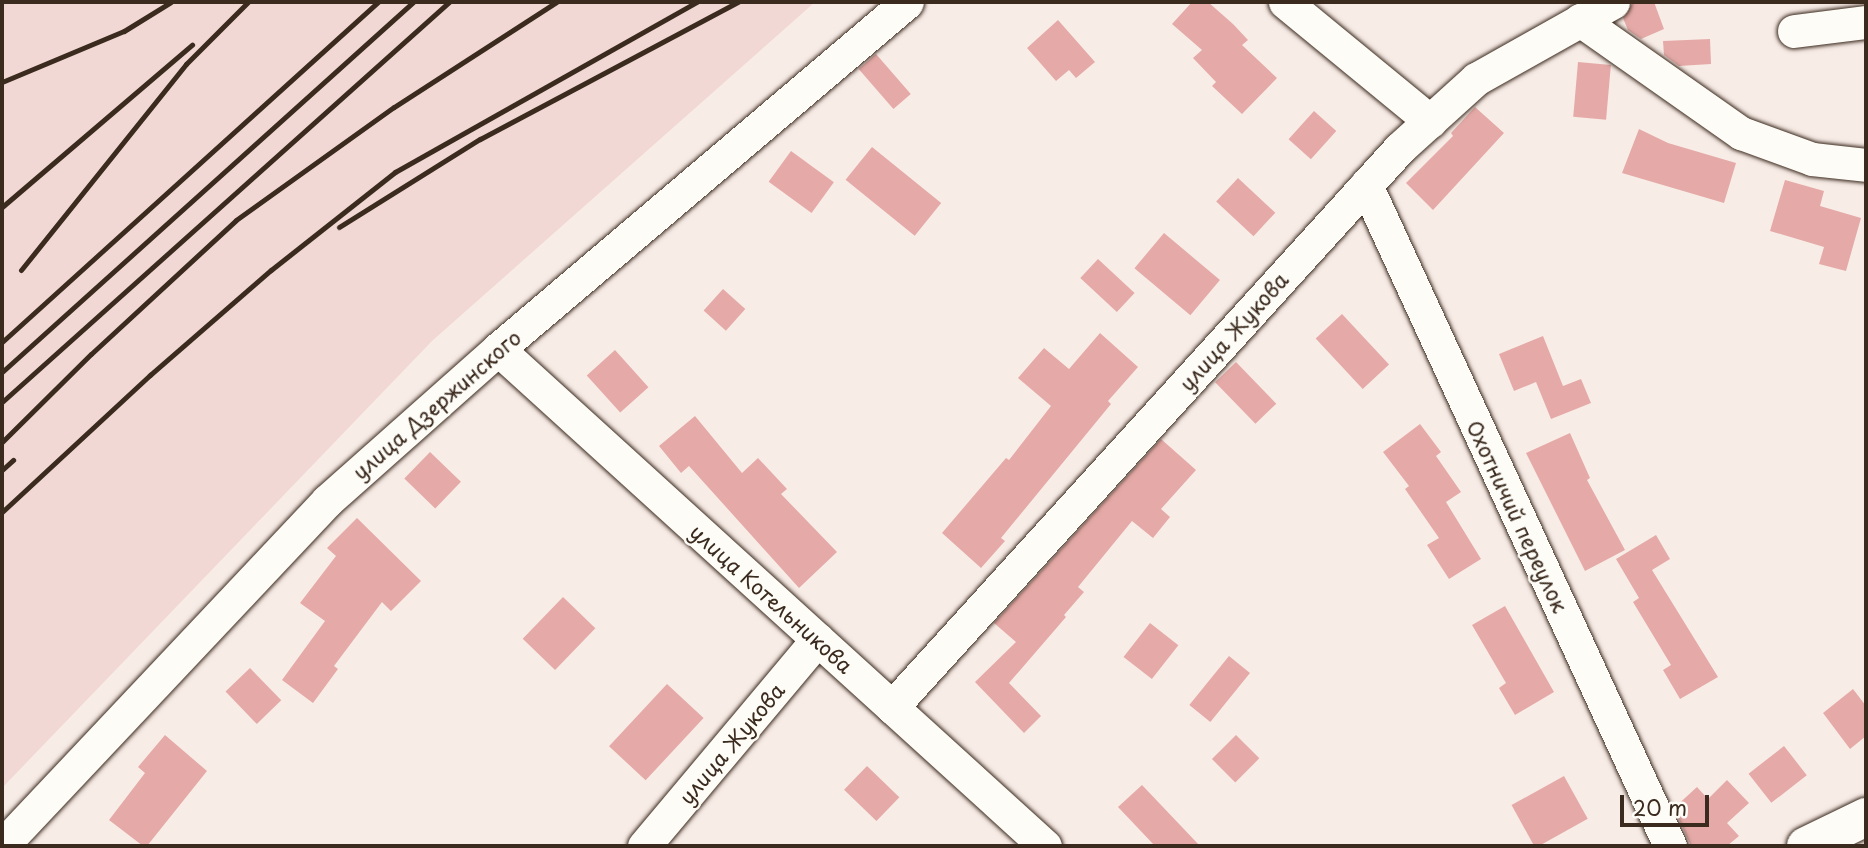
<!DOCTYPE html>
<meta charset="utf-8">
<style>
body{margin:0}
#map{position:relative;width:1868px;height:848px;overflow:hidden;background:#f8ece7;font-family:"Playpen Sans",sans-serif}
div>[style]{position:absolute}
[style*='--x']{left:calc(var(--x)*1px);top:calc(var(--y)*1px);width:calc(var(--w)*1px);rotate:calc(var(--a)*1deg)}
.built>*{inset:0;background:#f2d8d4}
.building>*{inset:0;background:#e5aaa7;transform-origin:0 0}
.roads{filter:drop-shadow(0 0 2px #3b2a1e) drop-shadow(0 0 2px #3b2a1e)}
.minor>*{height:33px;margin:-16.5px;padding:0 16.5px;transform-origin:16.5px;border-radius:16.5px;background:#fdfcf7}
.tertiary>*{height:38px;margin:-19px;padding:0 19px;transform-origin:19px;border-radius:19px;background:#fdfcf7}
.rail>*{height:5px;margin:-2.5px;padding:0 2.5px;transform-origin:2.5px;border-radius:2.5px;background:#3b2a1e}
span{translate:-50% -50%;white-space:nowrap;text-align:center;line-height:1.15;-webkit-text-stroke:5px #fdfcf7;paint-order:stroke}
.street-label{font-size:21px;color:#3b2a1e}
.frame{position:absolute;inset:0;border:4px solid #3b2a1e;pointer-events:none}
.scale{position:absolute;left:1620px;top:795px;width:89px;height:32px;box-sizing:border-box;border:4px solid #3b2a1e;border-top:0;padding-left:9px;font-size:21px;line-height:24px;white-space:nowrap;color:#3b2a1e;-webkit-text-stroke:5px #fdfcf7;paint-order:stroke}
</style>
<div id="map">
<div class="built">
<div style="clip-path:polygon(2px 2px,815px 2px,432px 341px,2px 788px)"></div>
</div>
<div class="building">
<div style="clip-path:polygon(1192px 2px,1208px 2px,1233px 24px,1248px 40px,1242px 45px,1277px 78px,1242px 114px,1212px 86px,1216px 82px,1193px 58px,1202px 50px,1172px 24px)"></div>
<div style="clip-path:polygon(1638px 2px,1654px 2px,1664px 29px,1641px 39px,1628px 30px,1623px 18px,1632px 4px)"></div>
<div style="clip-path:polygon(1058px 20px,1095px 62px,1076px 78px,1069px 70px,1056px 81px,1027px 48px)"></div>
<div style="clip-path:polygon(1710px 39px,1711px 64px,1679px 66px,1664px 55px,1663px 41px)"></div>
<div style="left:876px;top:54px;width:53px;height:23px;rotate:49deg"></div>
<div style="left:1578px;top:62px;width:33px;height:55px;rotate:5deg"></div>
<div style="clip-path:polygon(1475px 107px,1504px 133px,1433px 210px,1406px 183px,1453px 136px,1451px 133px)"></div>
<div style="left:1314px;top:111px;width:30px;height:38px;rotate:42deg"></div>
<div style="clip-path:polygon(1639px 129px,1668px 143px,1736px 163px,1724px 203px,1622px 173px)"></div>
<div style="left:872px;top:147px;width:89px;height:42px;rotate:39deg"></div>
<div style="left:791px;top:151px;width:53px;height:38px;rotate:36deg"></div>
<div style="left:1238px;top:178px;width:51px;height:32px;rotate:43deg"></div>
<div style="clip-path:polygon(1785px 180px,1824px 191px,1820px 206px,1861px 218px,1846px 271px,1819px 264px,1824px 247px,1770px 231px)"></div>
<div style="left:1164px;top:233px;width:73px;height:46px;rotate:40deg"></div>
<div style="left:1098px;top:259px;width:50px;height:26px;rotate:43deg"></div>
<div style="left:723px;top:289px;width:30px;height:29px;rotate:42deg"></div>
<div style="left:1342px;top:314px;width:69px;height:36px;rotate:47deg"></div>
<div style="clip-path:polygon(1100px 333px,1138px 367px,1108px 401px,1111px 404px,1001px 538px,1005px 541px,981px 568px,942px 533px,1006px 458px,1009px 460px,1051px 406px,1018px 378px,1044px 348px,1069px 369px)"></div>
<div style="clip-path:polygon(1543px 336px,1563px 386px,1581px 379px,1591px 403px,1551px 419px,1536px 382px,1514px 391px,1499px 354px)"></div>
<div style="left:615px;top:350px;width:50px;height:38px;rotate:48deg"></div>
<div style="left:1236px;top:362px;width:58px;height:29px;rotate:46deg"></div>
<div style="clip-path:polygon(695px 416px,742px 473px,758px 458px,787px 489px,781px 494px,837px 552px,799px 588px,689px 466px,681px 473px,659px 446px)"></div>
<div style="clip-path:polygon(1420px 424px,1441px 452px,1436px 456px,1461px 492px,1446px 502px,1481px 559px,1449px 579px,1427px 545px,1439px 538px,1405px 489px,1409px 486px,1383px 452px)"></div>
<div style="clip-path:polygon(1570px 433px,1590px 478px,1587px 480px,1625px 550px,1585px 571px,1526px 453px)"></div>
<div style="clip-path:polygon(1161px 439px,1196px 470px,1161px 509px,1170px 517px,1153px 538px,1132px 521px,1078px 587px,1084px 592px,1064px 615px,1066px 617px,1009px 683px,1041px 716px,1024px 733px,975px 682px,1016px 642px,994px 623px)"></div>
<div style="left:430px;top:452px;width:43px;height:37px;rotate:44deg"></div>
<div style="clip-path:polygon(357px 518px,421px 581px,391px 611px,382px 602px,334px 666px,338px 669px,313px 703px,282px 680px,325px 621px,300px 603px,336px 556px,327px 548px)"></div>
<div style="clip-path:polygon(1656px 535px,1670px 559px,1652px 570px,1718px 677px,1680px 699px,1663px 670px,1671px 665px,1633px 602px,1639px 598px,1616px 559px)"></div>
<div style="left:563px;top:597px;width:45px;height:58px;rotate:44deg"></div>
<div style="clip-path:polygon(1505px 606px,1554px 692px,1515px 715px,1499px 688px,1506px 683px,1472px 625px)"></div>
<div style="left:1150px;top:623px;width:36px;height:43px;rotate:38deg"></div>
<div style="left:1229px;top:656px;width:27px;height:63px;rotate:39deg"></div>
<div style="left:250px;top:668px;width:45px;height:34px;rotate:46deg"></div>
<div style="left:667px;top:684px;width:50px;height:85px;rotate:43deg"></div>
<div style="clip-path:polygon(1853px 689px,1866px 706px,1866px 736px,1850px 749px,1823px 713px)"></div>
<div style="clip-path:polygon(165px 735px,207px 771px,147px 846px,143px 846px,109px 820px,145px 773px,138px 767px)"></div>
<div style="left:1236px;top:735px;width:33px;height:34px;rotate:45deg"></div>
<div style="left:1784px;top:746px;width:37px;height:45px;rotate:52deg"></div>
<div style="left:867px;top:766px;width:45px;height:33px;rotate:44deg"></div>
<div style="left:1564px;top:776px;width:49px;height:60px;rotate:61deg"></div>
<div style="clip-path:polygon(1727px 780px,1749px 803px,1727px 823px,1739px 836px,1727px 846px,1691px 846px,1674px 808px,1697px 787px,1708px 799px)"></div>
<div style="clip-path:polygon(1142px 785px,1200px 846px,1155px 846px,1118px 807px)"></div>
</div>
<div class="roads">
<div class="minor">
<div style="--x:1285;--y:2;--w:188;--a:39.4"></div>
<div style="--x:1580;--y:20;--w:197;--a:35.1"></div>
<div style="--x:1741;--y:133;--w:76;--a:20.1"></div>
<div style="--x:1812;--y:159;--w:54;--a:6.3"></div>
<div style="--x:1794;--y:31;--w:73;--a:-7.1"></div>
<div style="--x:1366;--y:185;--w:728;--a:65.3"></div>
<div style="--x:498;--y:349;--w:739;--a:42.26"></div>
<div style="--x:892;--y:707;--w:755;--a:-47.74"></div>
<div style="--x:1400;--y:148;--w:103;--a:-42.2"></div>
<div style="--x:1476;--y:79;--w:157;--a:-29.3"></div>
<div style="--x:2;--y:846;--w:474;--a:-46.7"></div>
<div style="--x:327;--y:501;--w:229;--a:-41.6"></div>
<div style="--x:498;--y:349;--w:536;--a:-40.31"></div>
<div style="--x:644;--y:846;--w:270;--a:-50"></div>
</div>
<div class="tertiary">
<div style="--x:1806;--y:846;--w:67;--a:-25.8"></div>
</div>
</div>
<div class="rail">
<div style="--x:2;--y:82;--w:132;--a:-22.7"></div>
<div style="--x:124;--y:31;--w:55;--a:-31.7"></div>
<div style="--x:2;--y:207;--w:250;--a:-40.5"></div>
<div style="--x:339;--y:227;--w:166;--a:-32"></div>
<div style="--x:480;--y:139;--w:292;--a:-28"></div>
<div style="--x:21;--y:270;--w:264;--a:-51.3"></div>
<div style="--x:186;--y:64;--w:88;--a:-45"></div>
<div style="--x:2;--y:342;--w:507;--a:-42.12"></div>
<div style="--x:2;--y:372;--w:553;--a:-41.99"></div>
<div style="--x:2;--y:402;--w:600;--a:-41.82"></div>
<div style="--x:2;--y:442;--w:125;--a:-44.7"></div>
<div style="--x:91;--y:354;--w:197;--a:-42.7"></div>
<div style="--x:236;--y:220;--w:194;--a:-35.6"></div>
<div style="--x:394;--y:107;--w:193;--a:-32.9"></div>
<div style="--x:2;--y:470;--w:15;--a:-42"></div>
<div style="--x:2;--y:512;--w:202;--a:-42.8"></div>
<div style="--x:150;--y:375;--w:160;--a:-41"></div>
<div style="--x:271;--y:270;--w:158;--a:-38.3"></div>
<div style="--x:395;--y:172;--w:347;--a:-29.4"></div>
</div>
<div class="street-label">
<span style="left:1233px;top:331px;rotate:-48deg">улица Жукова</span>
<span style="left:436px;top:404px;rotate:-41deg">улица Дзержинского</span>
<span style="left:1518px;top:516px;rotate:65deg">Охотничий переулок</span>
<span style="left:772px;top:598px;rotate:42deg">улица Котельникова</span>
<span style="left:731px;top:743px;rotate:-50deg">улица Жукова</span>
</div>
<div class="frame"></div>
<div class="scale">20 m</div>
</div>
